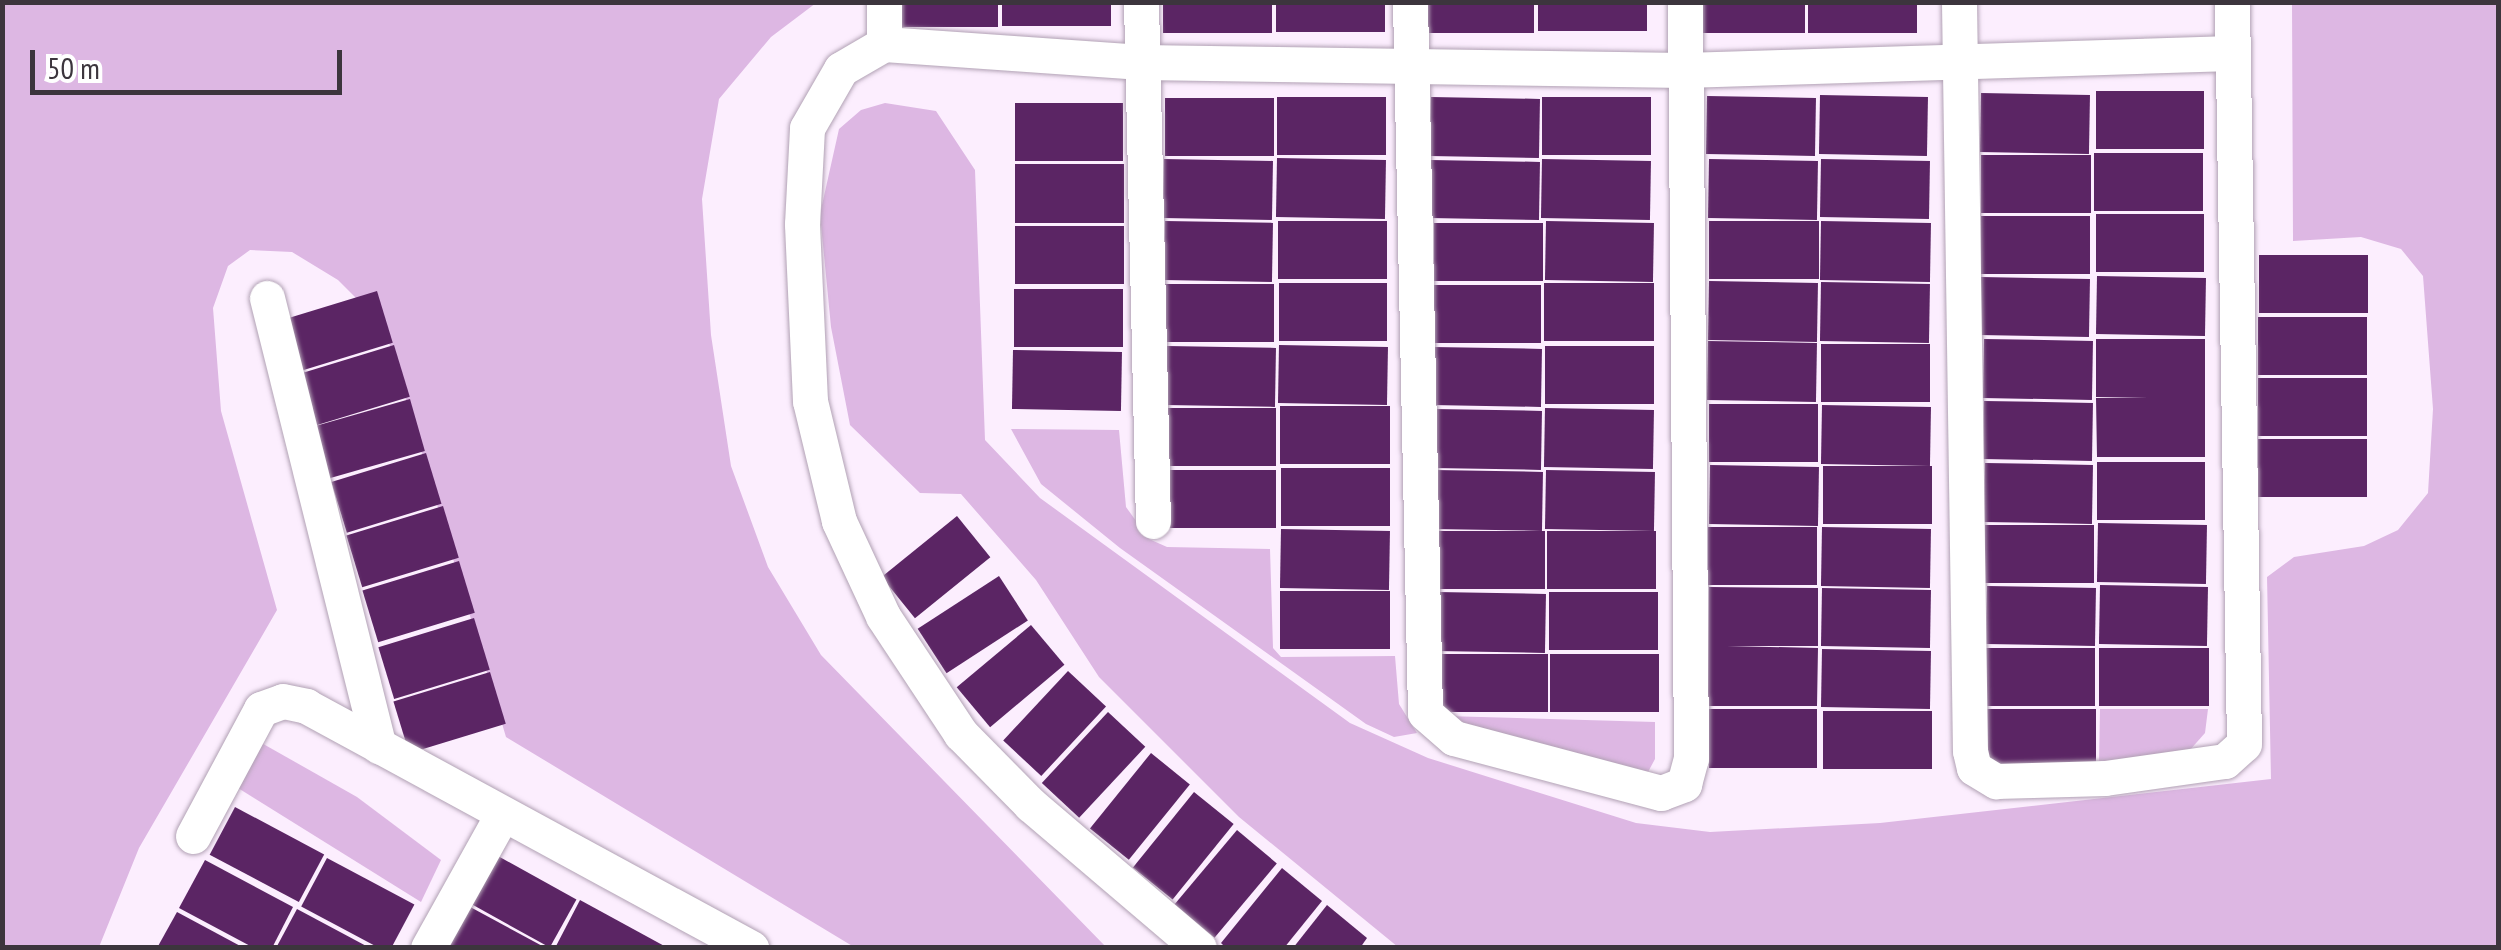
<!DOCTYPE html>
<style>
body{margin:0}
#map{position:relative;width:2501px;height:950px;overflow:hidden;background:#fceefe;font-family:"PT Sans Narrow",sans-serif}
div>[style]{position:absolute}
[style*='--x']{left:calc(var(--x)*1px);top:calc(var(--y)*1px);width:calc(var(--w)*1px);rotate:calc(var(--a)*1deg)}
.green>*{inset:0;background:#ddb7e3}
.building>*{inset:0;background:#5b2564;transform-origin:0 0}
.roads{filter:drop-shadow(0 0 2px #b1a1b4) drop-shadow(0 0 2px #b1a1b4)}
.minor>*{height:35px;margin:-17.5px;padding:0 17.5px;transform-origin:17.5px;border-radius:17.5px;background:#fff}
span{translate:-50% -50%;white-space:nowrap;text-align:center;line-height:1.15;-webkit-text-stroke:10px #fff;paint-order:stroke}
.frame{position:absolute;inset:0;border:5px solid #3c353d;pointer-events:none}
.scale{position:absolute;left:30px;top:50px;width:312px;height:45px;box-sizing:border-box;border:5px solid #3c353d;border-top:0;padding-left:12px;font-size:30px;line-height:35px;white-space:nowrap;color:#3c353d;-webkit-text-stroke:8px #fff;paint-order:stroke}
</style>
<div id="map">
<div class="green">
<div style="clip-path:polygon(2px 3px,816px 3px,771px 37px,719px 99px,702px 199px,711px 335px,731px 466px,768px 567px,821px 655px,1106px 947px,854px 947px,506px 737px,384px 326px,338px 280px,292px 252px,250px 250px,228px 266px,213px 308px,221px 411px,277px 610px,139px 848px,99px 947px,3px 947px)"></div>
<div style="clip-path:polygon(2292px 3px,2498px 3px,2498px 947px,1398px 947px,1239px 817px,1099px 677px,1036px 580px,961px 494px,920px 493px,850px 425px,831px 327px,820px 214px,839px 129px,861px 110px,885px 103px,936px 111px,975px 170px,985px 440px,1040px 498px,1350px 723px,1428px 758px,1636px 823px,1710px 832px,1880px 823px,2271px 779px,2267px 577px,2294px 557px,2364px 546px,2398px 530px,2428px 493px,2433px 409px,2423px 276px,2401px 249px,2361px 237px,2293px 241px)"></div>
<div style="clip-path:polygon(1011px 429px,1119px 430px,1126px 507px,1149px 539px,1167px 547px,1270px 549px,1273px 648px,1281px 657px,1395px 656px,1399px 704px,1417px 733px,1394px 737px,1366px 724px,1120px 548px,1041px 484px)"></div>
<div style="clip-path:polygon(2100px 709px,2208px 709px,2205px 733px,2189px 751px,2099px 765px)"></div>
<div style="clip-path:polygon(1445px 716px,1655px 722px,1655px 759px,1648px 772px,1469px 731px)"></div>
<div style="clip-path:polygon(251px 737px,357px 797px,441px 860px,421px 902px,230px 783px)"></div>
</div>
<div class="building">
<div style="left:889px;top:2px;width:109px;height:25px"></div>
<div style="left:1002px;top:2px;width:109px;height:24px"></div>
<div style="left:1163px;top:2px;width:109px;height:31px"></div>
<div style="left:1276px;top:2px;width:109px;height:30px"></div>
<div style="left:1425px;top:2px;width:109px;height:31px"></div>
<div style="left:1538px;top:2px;width:109px;height:29px"></div>
<div style="left:1696px;top:2px;width:109px;height:31px"></div>
<div style="left:1808px;top:2px;width:109px;height:31px"></div>
<div style="left:2096px;top:91px;width:108px;height:58px"></div>
<div style="left:1981px;top:93px;width:109px;height:59px;rotate:1deg"></div>
<div style="left:1820px;top:95px;width:108px;height:59px;rotate:1deg"></div>
<div style="left:1707px;top:96px;width:109px;height:58px;rotate:1deg"></div>
<div style="left:1277px;top:97px;width:109px;height:58px"></div>
<div style="left:1431px;top:97px;width:109px;height:59px;rotate:1deg"></div>
<div style="left:1542px;top:97px;width:109px;height:58px"></div>
<div style="left:1165px;top:98px;width:109px;height:58px"></div>
<div style="left:1015px;top:103px;width:108px;height:58px"></div>
<div style="left:2094px;top:153px;width:109px;height:58px"></div>
<div style="left:1981px;top:155px;width:110px;height:58px"></div>
<div style="left:1277px;top:158px;width:109px;height:59px;rotate:1deg"></div>
<div style="left:1164px;top:159px;width:109px;height:59px;rotate:1deg"></div>
<div style="left:1542px;top:159px;width:109px;height:59px;rotate:1deg"></div>
<div style="left:1709px;top:159px;width:109px;height:59px;rotate:1deg"></div>
<div style="left:1821px;top:159px;width:109px;height:58px;rotate:1deg"></div>
<div style="left:1431px;top:160px;width:109px;height:58px;rotate:1deg"></div>
<div style="left:1015px;top:164px;width:109px;height:59px"></div>
<div style="left:2096px;top:214px;width:108px;height:58px"></div>
<div style="left:1981px;top:216px;width:109px;height:58px"></div>
<div style="left:1165px;top:221px;width:108px;height:59px;rotate:1deg"></div>
<div style="left:1278px;top:221px;width:109px;height:58px"></div>
<div style="left:1546px;top:221px;width:108px;height:59px;rotate:1deg"></div>
<div style="left:1709px;top:221px;width:110px;height:58px"></div>
<div style="left:1821px;top:221px;width:110px;height:59px;rotate:1deg"></div>
<div style="left:1434px;top:223px;width:109px;height:58px"></div>
<div style="left:1015px;top:226px;width:109px;height:58px"></div>
<div style="left:2259px;top:255px;width:109px;height:58px"></div>
<div style="left:2097px;top:276px;width:109px;height:58px;rotate:1deg"></div>
<div style="left:1981px;top:277px;width:109px;height:58px;rotate:1deg"></div>
<div style="left:1709px;top:281px;width:109px;height:59px;rotate:1deg"></div>
<div style="left:1821px;top:282px;width:109px;height:59px;rotate:1deg"></div>
<div style="left:1279px;top:283px;width:108px;height:58px"></div>
<div style="left:1544px;top:283px;width:110px;height:58px"></div>
<div style="left:1165px;top:284px;width:109px;height:58px"></div>
<div style="left:1432px;top:285px;width:109px;height:58px"></div>
<div style="left:1014px;top:289px;width:109px;height:58px"></div>
<div style="left:377px;top:291px;width:54px;height:100px;rotate:73deg"></div>
<div style="left:2258px;top:317px;width:109px;height:58px"></div>
<div style="left:1984px;top:339px;width:109px;height:59px;rotate:1deg"></div>
<div style="clip-path:polygon(2096px 339px,2205px 339px,2205px 457px,2097px 457px,2096px 398px,2148px 397px,2096px 397px)"></div>
<div style="left:1708px;top:341px;width:109px;height:59px;rotate:1deg"></div>
<div style="left:1821px;top:344px;width:109px;height:58px"></div>
<div style="left:394px;top:345px;width:54px;height:101px;rotate:73deg"></div>
<div style="left:1279px;top:345px;width:109px;height:58px;rotate:1deg"></div>
<div style="left:1167px;top:346px;width:109px;height:59px;rotate:1deg"></div>
<div style="left:1545px;top:346px;width:109px;height:58px"></div>
<div style="left:1433px;top:347px;width:109px;height:58px;rotate:1deg"></div>
<div style="left:1013px;top:350px;width:109px;height:59px;rotate:1deg"></div>
<div style="left:2258px;top:378px;width:109px;height:58px"></div>
<div style="left:410px;top:399px;width:54px;height:101px;rotate:74deg"></div>
<div style="left:1984px;top:401px;width:109px;height:58px;rotate:1deg"></div>
<div style="left:1709px;top:404px;width:109px;height:58px"></div>
<div style="left:1822px;top:405px;width:109px;height:59px;rotate:1deg"></div>
<div style="left:1280px;top:406px;width:110px;height:58px"></div>
<div style="left:1167px;top:408px;width:109px;height:58px"></div>
<div style="left:1545px;top:408px;width:109px;height:59px;rotate:1deg"></div>
<div style="left:1434px;top:409px;width:108px;height:59px;rotate:1deg"></div>
<div style="left:2258px;top:439px;width:109px;height:58px"></div>
<div style="left:426px;top:453px;width:53px;height:99px;rotate:73deg"></div>
<div style="left:2097px;top:462px;width:108px;height:58px"></div>
<div style="left:1985px;top:463px;width:108px;height:59px;rotate:1deg"></div>
<div style="left:1710px;top:465px;width:109px;height:59px;rotate:1deg"></div>
<div style="left:1823px;top:466px;width:109px;height:58px"></div>
<div style="left:1281px;top:468px;width:109px;height:58px"></div>
<div style="left:1167px;top:470px;width:109px;height:58px"></div>
<div style="left:1434px;top:470px;width:109px;height:59px;rotate:1deg"></div>
<div style="left:1546px;top:470px;width:109px;height:59px;rotate:1deg"></div>
<div style="left:443px;top:506px;width:54px;height:101px;rotate:73deg"></div>
<div style="left:957px;top:516px;width:53px;height:97px;rotate:51deg"></div>
<div style="left:2098px;top:523px;width:109px;height:59px;rotate:1deg"></div>
<div style="left:1985px;top:525px;width:109px;height:58px"></div>
<div style="left:1708px;top:527px;width:109px;height:58px"></div>
<div style="left:1822px;top:527px;width:109px;height:59px;rotate:1deg"></div>
<div style="left:1281px;top:529px;width:109px;height:59px;rotate:1deg"></div>
<div style="left:1436px;top:531px;width:109px;height:58px"></div>
<div style="left:1547px;top:531px;width:109px;height:58px"></div>
<div style="left:459px;top:561px;width:54px;height:101px;rotate:73deg"></div>
<div style="left:999px;top:576px;width:53px;height:97px;rotate:57deg"></div>
<div style="left:2100px;top:585px;width:108px;height:59px;rotate:1deg"></div>
<div style="left:1987px;top:586px;width:109px;height:58px;rotate:1deg"></div>
<div style="clip-path:polygon(1709px 587px,1818px 588px,1818px 646px,1727px 646px,1818px 648px,1817px 706px,1708px 706px)"></div>
<div style="left:1822px;top:588px;width:109px;height:58px;rotate:1deg"></div>
<div style="left:1280px;top:591px;width:110px;height:58px"></div>
<div style="left:1437px;top:592px;width:109px;height:59px;rotate:1deg"></div>
<div style="left:1549px;top:592px;width:109px;height:58px"></div>
<div style="left:474px;top:618px;width:54px;height:100px;rotate:73deg"></div>
<div style="left:1031px;top:625px;width:52px;height:97px;rotate:50deg"></div>
<div style="left:1986px;top:648px;width:109px;height:58px"></div>
<div style="left:2099px;top:648px;width:110px;height:58px"></div>
<div style="left:1822px;top:649px;width:109px;height:58px;rotate:1deg"></div>
<div style="left:1439px;top:654px;width:109px;height:58px"></div>
<div style="left:1550px;top:654px;width:109px;height:58px"></div>
<div style="left:1068px;top:671px;width:52px;height:95px;rotate:43deg"></div>
<div style="left:490px;top:672px;width:54px;height:101px;rotate:73deg"></div>
<div style="left:1709px;top:709px;width:108px;height:59px"></div>
<div style="left:1986px;top:709px;width:110px;height:58px"></div>
<div style="left:1823px;top:711px;width:109px;height:58px"></div>
<div style="left:1108px;top:712px;width:51px;height:97px;rotate:43deg"></div>
<div style="left:1151px;top:753px;width:50px;height:97px;rotate:39deg"></div>
<div style="left:1194px;top:792px;width:51px;height:97px;rotate:39deg"></div>
<div style="left:235px;top:807px;width:101px;height:54px;rotate:28deg"></div>
<div style="left:1237px;top:830px;width:52px;height:97px;rotate:40deg"></div>
<div style="left:489px;top:851px;width:100px;height:55px;rotate:29deg"></div>
<div style="left:327px;top:858px;width:99px;height:55px;rotate:28deg"></div>
<div style="clip-path:polygon(205px 860px,293px 907px,272px 948px,254px 948px,179px 908px)"></div>
<div style="clip-path:polygon(1282px 868px,1322px 901px,1284px 948px,1226px 948px,1221px 943px)"></div>
<div style="clip-path:polygon(580px 900px,668px 948px,555px 948px)"></div>
<div style="clip-path:polygon(461px 902px,546px 948px,437px 948px)"></div>
<div style="clip-path:polygon(1327px 905px,1367px 938px,1360px 948px,1293px 948px)"></div>
<div style="clip-path:polygon(297px 909px,370px 948px,276px 948px)"></div>
<div style="clip-path:polygon(177px 912px,244px 948px,157px 948px)"></div>
</div>
<div class="roads">
<div class="minor">
<div style="--x:884;--y:2;--w:42;--a:90"></div>
<div style="--x:1141;--y:2;--w:519;--a:88.68"></div>
<div style="--x:1410;--y:2;--w:711;--a:88.79"></div>
<div style="--x:1425;--y:713;--w:38;--a:41"></div>
<div style="--x:1454;--y:738;--w:214;--a:14.9"></div>
<div style="--x:1661;--y:793;--w:25;--a:-21"></div>
<div style="--x:1684;--y:784;--w:27;--a:-75"></div>
<div style="--x:1691;--y:758;--w:756;--a:-90.45"></div>
<div style="--x:1959;--y:2;--w:749;--a:89.16"></div>
<div style="--x:1970;--y:751;--w:17;--a:77"></div>
<div style="--x:1974;--y:768;--w:26;--a:31"></div>
<div style="--x:1996;--y:781;--w:109;--a:-1.6"></div>
<div style="--x:2105;--y:778;--w:121;--a:-8.1"></div>
<div style="--x:2225;--y:761;--w:25;--a:-42"></div>
<div style="--x:2244;--y:744;--w:742;--a:-90.93"></div>
<div style="--x:267;--y:298;--w:462;--a:76"></div>
<div style="--x:193;--y:836;--w:144;--a:-61.8"></div>
<div style="--x:261;--y:709;--w:23;--a:-20"></div>
<div style="--x:283;--y:701;--w:24;--a:12"></div>
<div style="--x:306;--y:706;--w:507;--a:28.54"></div>
<div style="--x:428;--y:948;--w:152;--a:-60.9"></div>
<div style="--x:1199;--y:948;--w:221;--a:-139.6"></div>
<div style="--x:1031;--y:805;--w:100;--a:-134.6"></div>
<div style="--x:961;--y:734;--w:141;--a:-123.5"></div>
<div style="--x:883;--y:616;--w:105;--a:-114.9"></div>
<div style="--x:839;--y:521;--w:123;--a:-103.6"></div>
<div style="--x:810;--y:401;--w:177;--a:-92.6"></div>
<div style="--x:802;--y:224;--w:96;--a:-87"></div>
<div style="--x:807;--y:128;--w:68;--a:-60"></div>
<div style="--x:841;--y:69;--w:50;--a:-30.2"></div>
<div style="--x:884;--y:44;--w:258;--a:4"></div>
<div style="--x:1141;--y:62;--w:543;--a:0.84"></div>
<div style="--x:1684;--y:70;--w:548;--a:-1.78"></div>
</div>
</div>
<div class="frame"></div>
<div class="scale">50 m</div>
</div>
